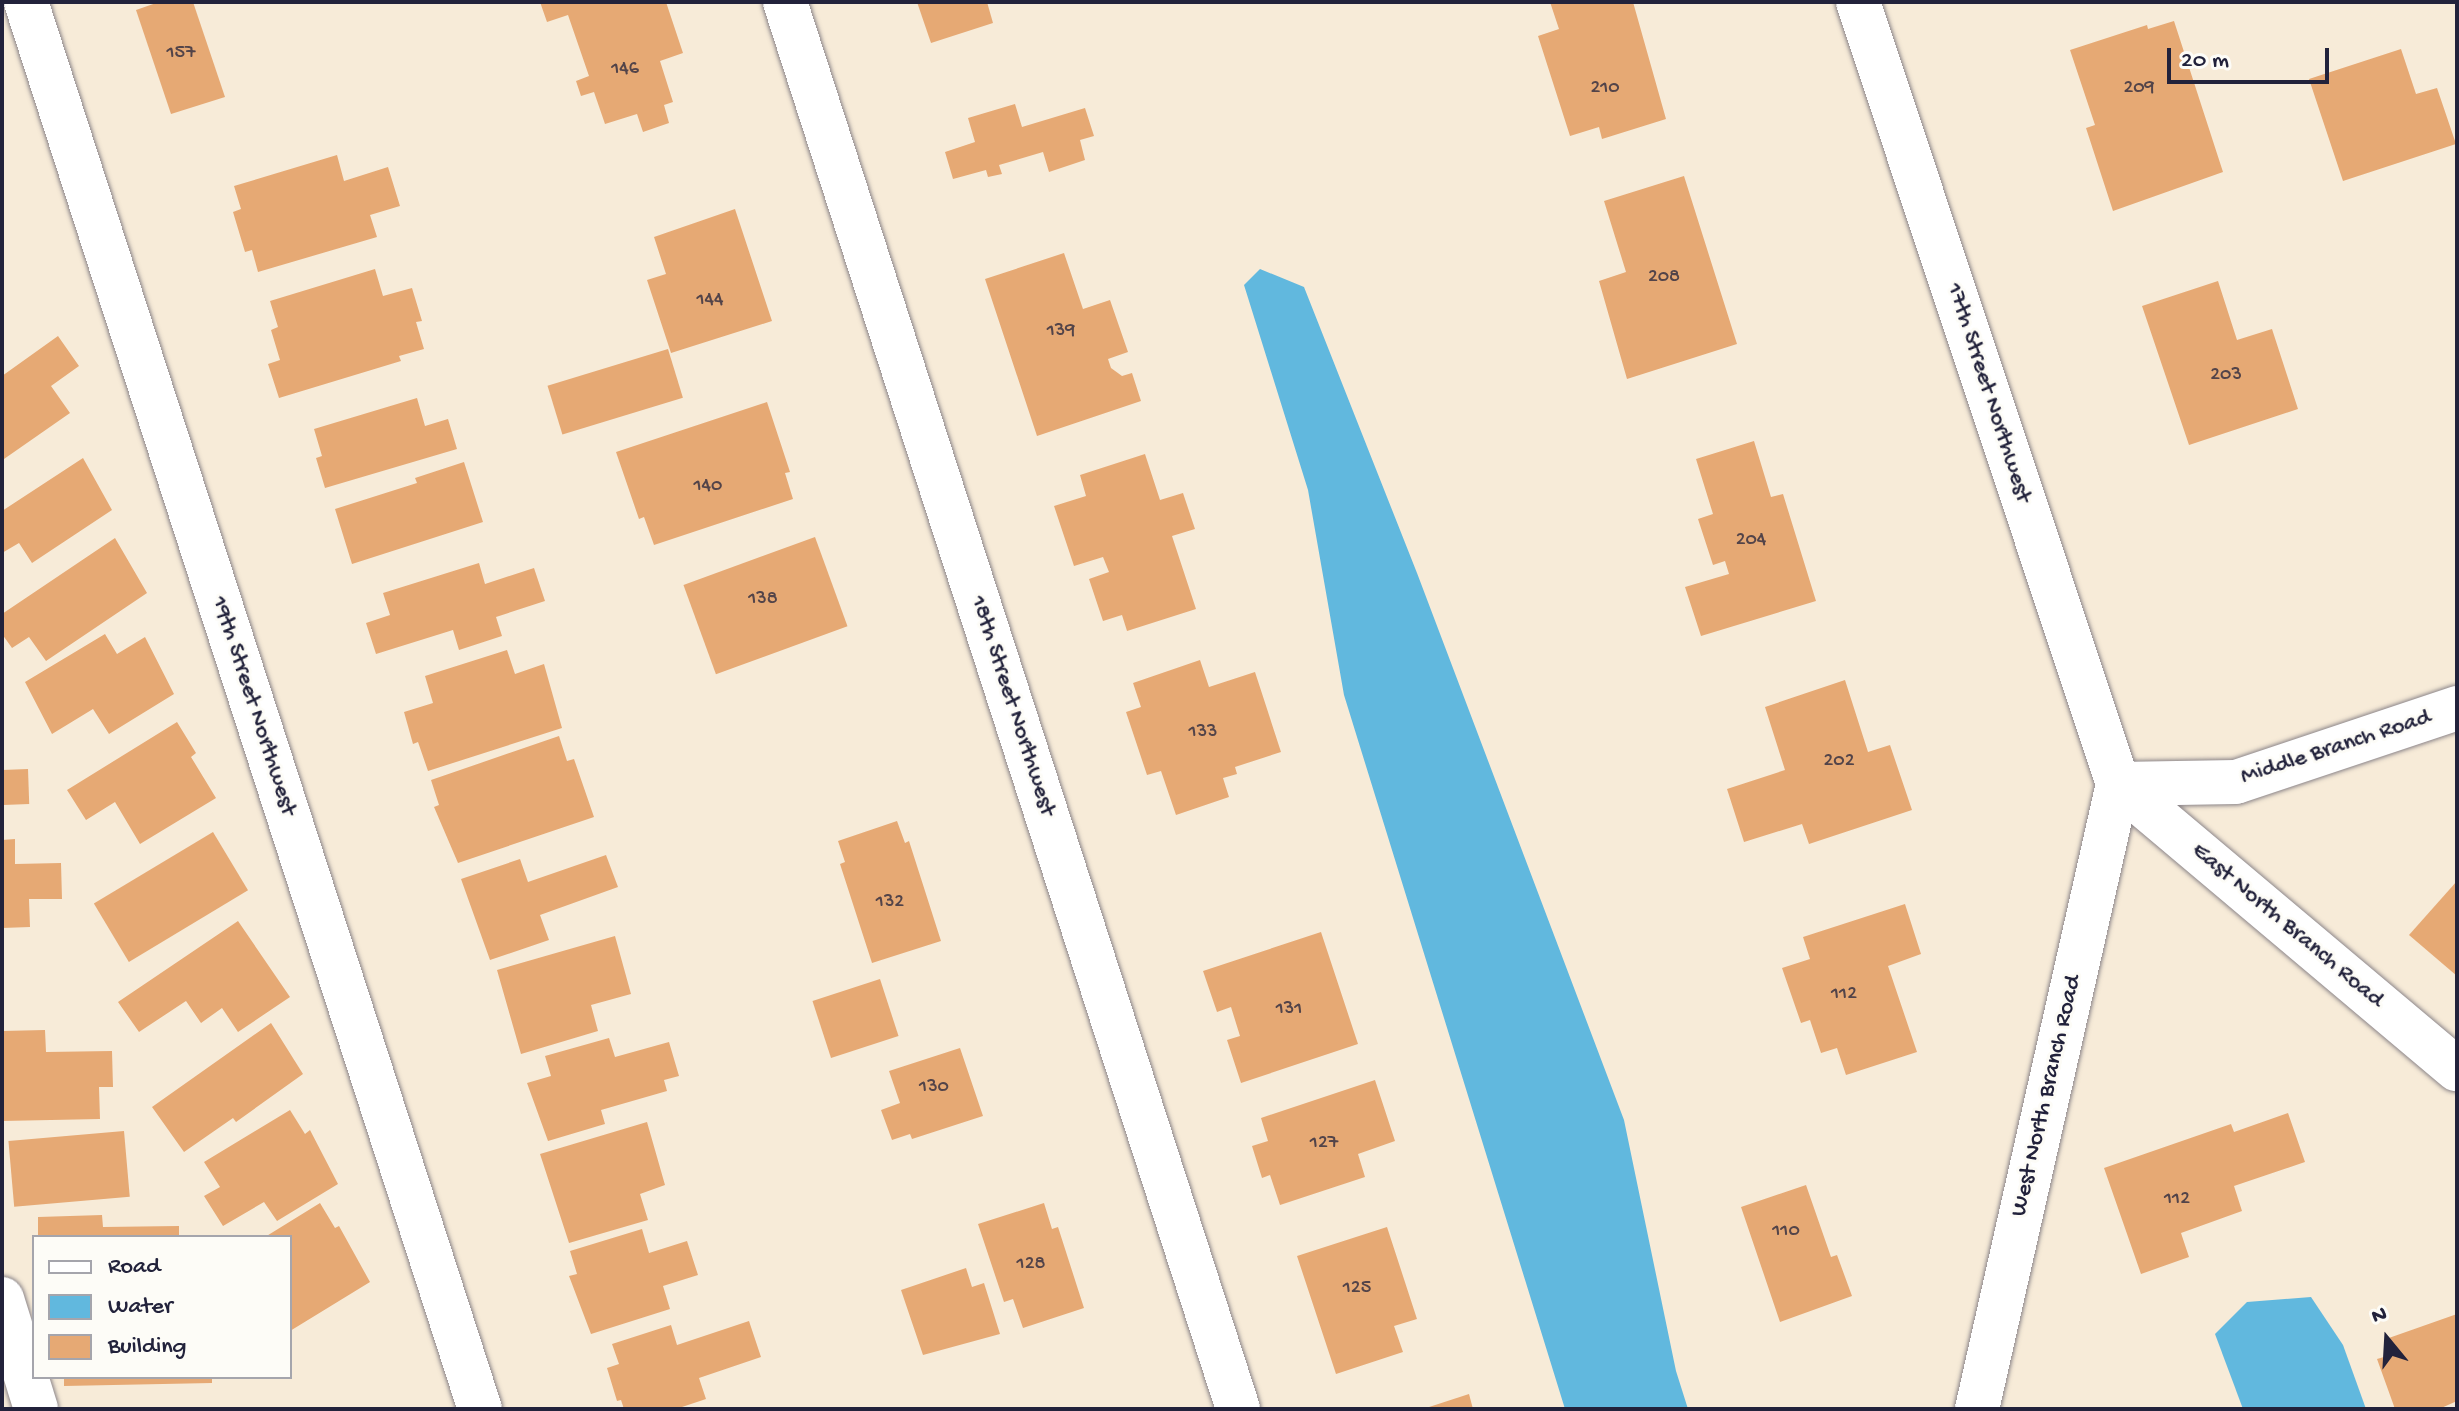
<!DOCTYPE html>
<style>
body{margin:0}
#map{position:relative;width:2459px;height:1411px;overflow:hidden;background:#f7ebd8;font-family:"Gochi Hand",sans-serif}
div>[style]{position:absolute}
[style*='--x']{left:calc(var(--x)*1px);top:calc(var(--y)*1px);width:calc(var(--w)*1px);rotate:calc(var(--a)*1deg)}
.water>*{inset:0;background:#61b8de}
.building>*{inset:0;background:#e6a974;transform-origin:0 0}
.roads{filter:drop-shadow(0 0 2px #8c868a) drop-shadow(0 0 2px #8c868a)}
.minor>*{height:44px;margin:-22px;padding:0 22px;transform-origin:22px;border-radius:22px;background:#fff}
span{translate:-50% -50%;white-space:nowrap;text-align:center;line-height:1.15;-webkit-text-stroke:6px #fdfcf7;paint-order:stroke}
.number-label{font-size:20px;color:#534449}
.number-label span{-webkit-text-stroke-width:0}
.street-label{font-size:24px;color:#22223b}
.frame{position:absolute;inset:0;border:4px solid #22223b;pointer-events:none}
.legend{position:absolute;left:32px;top:1235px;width:260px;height:144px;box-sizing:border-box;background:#fdfcf7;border:2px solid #a5a5ac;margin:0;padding:10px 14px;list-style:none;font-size:24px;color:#22223b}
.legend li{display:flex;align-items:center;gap:16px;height:40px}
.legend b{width:40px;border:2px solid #a5a5ac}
.north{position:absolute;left:2347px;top:1299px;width:80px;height:80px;-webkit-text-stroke:6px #fdfcf7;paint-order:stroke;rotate:342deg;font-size:22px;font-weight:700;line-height:32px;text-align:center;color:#22223b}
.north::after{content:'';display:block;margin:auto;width:28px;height:36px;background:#22223b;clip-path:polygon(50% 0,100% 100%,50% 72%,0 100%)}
.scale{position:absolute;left:2167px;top:48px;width:162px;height:36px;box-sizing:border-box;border:4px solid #22223b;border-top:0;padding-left:10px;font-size:24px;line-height:28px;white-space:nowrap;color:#22223b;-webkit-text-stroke:6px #fdfcf7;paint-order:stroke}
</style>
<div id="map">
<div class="water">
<div style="clip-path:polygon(1260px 269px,1304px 287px,1417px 573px,1624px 1120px,1676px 1371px,1688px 1409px,1565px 1409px,1344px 695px,1308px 490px,1244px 285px)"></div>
<div style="clip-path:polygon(2311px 1297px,2343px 1345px,2366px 1409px,2243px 1409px,2215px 1334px,2247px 1302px)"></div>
</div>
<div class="building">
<div style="clip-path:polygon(159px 2px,193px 2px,225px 97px,171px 114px,136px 10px)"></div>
<div style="clip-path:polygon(540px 2px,666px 2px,683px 53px,660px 61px,673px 102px,664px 105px,669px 123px,643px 132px,637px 114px,605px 124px,594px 92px,581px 96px,576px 81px,589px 76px,568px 15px,547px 22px)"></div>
<div style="clip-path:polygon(917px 2px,987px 2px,993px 23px,931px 43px)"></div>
<div style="clip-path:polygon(1550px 2px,1633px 2px,1666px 119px,1602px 139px,1599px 127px,1570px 136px,1538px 36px,1559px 29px)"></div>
<div style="clip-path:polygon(2174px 21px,2223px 172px,2113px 211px,2086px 128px,2095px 125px,2070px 50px,2147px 25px,2148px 29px)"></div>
<div style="clip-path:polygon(2401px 49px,2416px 94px,2437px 88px,2456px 144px,2343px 181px,2309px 79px)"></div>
<div style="clip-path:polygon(1015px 104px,1022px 127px,1085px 108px,1094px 136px,1080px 140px,1085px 160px,1049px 172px,1043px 152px,999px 165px,1002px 174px,988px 177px,986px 170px,953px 179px,945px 152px,975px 142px,968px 118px)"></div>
<div style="clip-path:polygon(337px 155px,344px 181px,388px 167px,400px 206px,370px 215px,377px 237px,258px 272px,252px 250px,245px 252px,233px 212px,241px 209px,234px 186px)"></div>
<div style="clip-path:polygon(1684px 176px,1737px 344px,1627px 379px,1599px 281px,1626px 272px,1604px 201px)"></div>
<div style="clip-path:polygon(735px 209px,772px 321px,671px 353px,647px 280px,666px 274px,654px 237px)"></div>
<div style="clip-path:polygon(1064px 253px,1083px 309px,1110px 300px,1128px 352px,1108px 359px,1111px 368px,1122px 376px,1132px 373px,1141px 401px,1037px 436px,985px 279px)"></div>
<div style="clip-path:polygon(375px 269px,383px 296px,412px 288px,422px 321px,416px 322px,424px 349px,399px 356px,401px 361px,279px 398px,268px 364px,280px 360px,271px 330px,278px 327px,270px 301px)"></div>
<div style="clip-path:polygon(2218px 281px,2237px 340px,2272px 329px,2298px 409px,2189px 445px,2142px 306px)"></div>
<div style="clip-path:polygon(58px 336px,79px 366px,51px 386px,70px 413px,4px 459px,2px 376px)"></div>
<div style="left:668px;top:349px;width:51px;height:126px;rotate:73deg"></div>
<div style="clip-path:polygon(417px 398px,425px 426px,448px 419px,457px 449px,325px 488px,316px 458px,322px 456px,314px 429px)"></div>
<div style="clip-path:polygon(767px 402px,790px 472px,785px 473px,793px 499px,654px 545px,644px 517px,639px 519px,616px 452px)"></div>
<div style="clip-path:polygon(1754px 441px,1771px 497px,1783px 494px,1816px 601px,1701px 636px,1685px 587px,1729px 574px,1725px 561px,1713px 565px,1698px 519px,1713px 514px,1696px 459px)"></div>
<div style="clip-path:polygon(1145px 454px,1160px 500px,1183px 493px,1195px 529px,1172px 536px,1196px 609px,1127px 631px,1122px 615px,1103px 621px,1089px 579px,1109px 572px,1103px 557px,1074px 566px,1054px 506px,1086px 496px,1080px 475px)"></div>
<div style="clip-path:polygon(83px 458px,112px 510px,32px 563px,19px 543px,2px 553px,2px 511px)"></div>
<div style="clip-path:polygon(464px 462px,483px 522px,352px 564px,335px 509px,417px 483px,415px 478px)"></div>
<div style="left:815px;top:537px;width:95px;height:140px;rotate:70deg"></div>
<div style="clip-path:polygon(115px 538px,147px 593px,46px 661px,29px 637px,12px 648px,2px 634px,2px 614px)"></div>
<div style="clip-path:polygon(479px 563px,485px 584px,534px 568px,545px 601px,496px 617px,502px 636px,459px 650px,453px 630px,376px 654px,366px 623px,390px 615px,383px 593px)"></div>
<div style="clip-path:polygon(105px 634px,117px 654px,145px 637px,174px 694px,109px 734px,93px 709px,52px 734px,25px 682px)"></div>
<div style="clip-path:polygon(507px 650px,515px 674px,544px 664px,562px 728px,428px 771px,418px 742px,413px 744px,404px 712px,433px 703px,425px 676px)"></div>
<div style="clip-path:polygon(1200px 660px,1209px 687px,1255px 672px,1281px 752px,1235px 767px,1237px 774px,1223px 778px,1229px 797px,1176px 815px,1161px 771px,1147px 775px,1126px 712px,1141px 707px,1133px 683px)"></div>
<div style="clip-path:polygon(1845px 680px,1868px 752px,1890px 745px,1912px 810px,1809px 844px,1802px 824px,1744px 842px,1727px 789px,1785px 770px,1765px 707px)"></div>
<div style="clip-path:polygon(177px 722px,196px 753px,191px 757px,216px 798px,140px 844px,115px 802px,86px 820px,67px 790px)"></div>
<div style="clip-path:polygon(559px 736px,567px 761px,574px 759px,594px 817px,458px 863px,434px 807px,439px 805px,431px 780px)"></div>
<div style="left:28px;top:769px;width:35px;height:26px;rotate:88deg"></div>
<div style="clip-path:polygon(897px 821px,905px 843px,909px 841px,941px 941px,872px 963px,840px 864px,845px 862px,838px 841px)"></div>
<div style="left:213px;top:832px;width:68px;height:139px;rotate:59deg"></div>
<div style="clip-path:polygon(15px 839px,15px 864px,61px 863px,62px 899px,29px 899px,30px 927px,2px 928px,2px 840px)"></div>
<div style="clip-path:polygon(606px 855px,618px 887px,540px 915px,549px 940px,490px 960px,461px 879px,520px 859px,528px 882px)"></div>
<div style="clip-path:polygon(2457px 881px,2457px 976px,2409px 935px)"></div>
<div style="clip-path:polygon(1905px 904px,1921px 954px,1888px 966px,1917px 1052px,1846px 1075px,1837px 1048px,1821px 1053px,1810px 1020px,1801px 1023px,1782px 968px,1810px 959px,1803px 937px)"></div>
<div style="clip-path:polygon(238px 921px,290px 997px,238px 1032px,222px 1008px,201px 1023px,186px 1001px,139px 1032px,118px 1002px)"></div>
<div style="clip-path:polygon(1321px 932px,1358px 1044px,1241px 1083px,1227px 1040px,1240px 1036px,1231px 1007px,1217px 1012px,1203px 971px)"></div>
<div style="clip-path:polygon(615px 936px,631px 994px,591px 1005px,598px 1031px,521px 1054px,497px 970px)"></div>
<div style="left:880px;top:979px;width:60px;height:71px;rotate:72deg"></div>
<div style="clip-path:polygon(271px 1023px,303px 1074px,236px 1122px,233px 1118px,184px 1152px,152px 1107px)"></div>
<div style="clip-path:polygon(45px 1030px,46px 1052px,112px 1051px,113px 1087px,99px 1087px,100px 1119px,2px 1121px,2px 1031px)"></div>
<div style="clip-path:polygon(609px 1038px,615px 1057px,669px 1042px,679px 1076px,664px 1080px,667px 1091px,601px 1110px,605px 1124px,548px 1141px,527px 1083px,551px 1076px,545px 1056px)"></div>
<div style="clip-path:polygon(960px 1048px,983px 1116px,912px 1139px,910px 1134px,892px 1140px,881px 1110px,900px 1103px,889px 1071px)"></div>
<div style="clip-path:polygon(1375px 1080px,1395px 1141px,1358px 1154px,1365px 1177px,1280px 1205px,1270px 1175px,1262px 1178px,1252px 1146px,1268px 1141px,1261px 1118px)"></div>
<div style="clip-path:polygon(290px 1110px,305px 1134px,310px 1130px,338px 1184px,277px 1221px,264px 1202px,223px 1226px,204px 1196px,220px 1187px,204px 1162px)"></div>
<div style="clip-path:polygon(2288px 1113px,2305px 1162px,2234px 1186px,2242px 1211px,2181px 1233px,2189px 1257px,2141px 1274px,2104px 1168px,2231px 1124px,2234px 1132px)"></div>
<div style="clip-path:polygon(647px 1122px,665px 1185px,640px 1194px,648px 1220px,569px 1243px,540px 1154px)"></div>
<div style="left:124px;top:1131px;width:66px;height:116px;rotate:85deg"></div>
<div style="clip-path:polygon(1806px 1185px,1831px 1257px,1837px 1255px,1852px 1296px,1780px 1322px,1741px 1207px)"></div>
<div style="clip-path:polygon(320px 1203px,335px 1228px,339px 1226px,370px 1282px,290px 1331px,290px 1237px,265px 1237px)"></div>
<div style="clip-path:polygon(1044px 1203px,1052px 1229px,1058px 1227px,1084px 1308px,1023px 1328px,1013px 1299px,1004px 1302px,978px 1224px)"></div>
<div style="clip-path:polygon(102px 1215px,103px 1227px,179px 1226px,179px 1237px,38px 1237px,38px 1217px)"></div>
<div style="clip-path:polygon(1387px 1227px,1417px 1319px,1394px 1326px,1403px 1352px,1336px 1374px,1297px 1256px)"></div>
<div style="clip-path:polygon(642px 1229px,649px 1253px,687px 1241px,698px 1275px,663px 1286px,670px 1309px,591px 1334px,569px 1276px,577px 1274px,570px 1251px)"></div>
<div style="clip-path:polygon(966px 1268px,972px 1287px,984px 1283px,1000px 1334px,923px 1355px,901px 1290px)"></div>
<div style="clip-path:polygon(2457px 1314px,2457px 1401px,2439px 1409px,2395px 1409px,2377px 1359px,2391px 1355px,2386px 1339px)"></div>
<div style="clip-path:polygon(749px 1321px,761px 1357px,699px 1378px,706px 1399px,676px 1409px,624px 1409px,621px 1400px,617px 1401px,607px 1368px,619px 1364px,612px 1344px,671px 1325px,677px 1345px)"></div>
<div style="clip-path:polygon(64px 1377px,212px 1377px,212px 1383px,64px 1386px)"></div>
<div style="clip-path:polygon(1469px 1394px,1473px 1409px,1427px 1409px,1426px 1408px)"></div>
</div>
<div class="roads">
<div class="minor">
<div style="--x:26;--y:2;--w:1478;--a:72.12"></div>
<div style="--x:785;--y:2;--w:1478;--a:72.15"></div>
<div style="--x:1858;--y:2;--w:824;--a:71.61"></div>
<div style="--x:2118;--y:784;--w:443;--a:40.1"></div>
<div style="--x:2118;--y:784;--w:118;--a:-1"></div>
<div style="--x:2236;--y:782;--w:233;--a:-18.5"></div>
<div style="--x:2;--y:1299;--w:115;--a:72.8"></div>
<div style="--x:1977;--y:1409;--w:641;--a:-77.29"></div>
</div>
</div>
<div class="number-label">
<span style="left:181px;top:53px">157</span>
<span style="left:625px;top:69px">146</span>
<span style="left:1605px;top:88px">210</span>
<span style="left:2139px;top:88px">209</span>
<span style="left:1664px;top:277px">208</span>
<span style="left:710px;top:300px">144</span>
<span style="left:1061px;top:331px">139</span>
<span style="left:2226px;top:375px">203</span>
<span style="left:708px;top:486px">140</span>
<span style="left:1751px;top:540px">204</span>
<span style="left:763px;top:599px">138</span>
<span style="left:1203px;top:732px">133</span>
<span style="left:1839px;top:761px">202</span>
<span style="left:890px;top:902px">132</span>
<span style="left:1844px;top:994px">112</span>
<span style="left:1289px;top:1009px">131</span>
<span style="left:934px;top:1087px">130</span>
<span style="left:1324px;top:1143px">127</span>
<span style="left:2177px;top:1199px">112</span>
<span style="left:1786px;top:1231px">110</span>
<span style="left:1031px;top:1264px">128</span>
<span style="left:1357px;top:1288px">125</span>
</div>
<div class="street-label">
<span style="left:1988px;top:393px;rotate:72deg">17th Street Northwest</span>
<span style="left:253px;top:706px;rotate:72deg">19th Street Northwest</span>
<span style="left:1012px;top:706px;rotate:72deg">18th Street Northwest</span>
<span style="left:2336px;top:748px;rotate:-18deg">Middle Branch Road</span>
<span style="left:2287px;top:926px;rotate:40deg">East North Branch Road</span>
<span style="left:2047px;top:1096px;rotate:-77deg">West North Branch Road</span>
</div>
<div class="frame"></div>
<ul class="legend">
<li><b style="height:10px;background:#fff"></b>Road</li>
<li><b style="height:22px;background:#61b8de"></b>Water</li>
<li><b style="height:22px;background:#e6a974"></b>Building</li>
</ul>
<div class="north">N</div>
<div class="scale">20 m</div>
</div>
